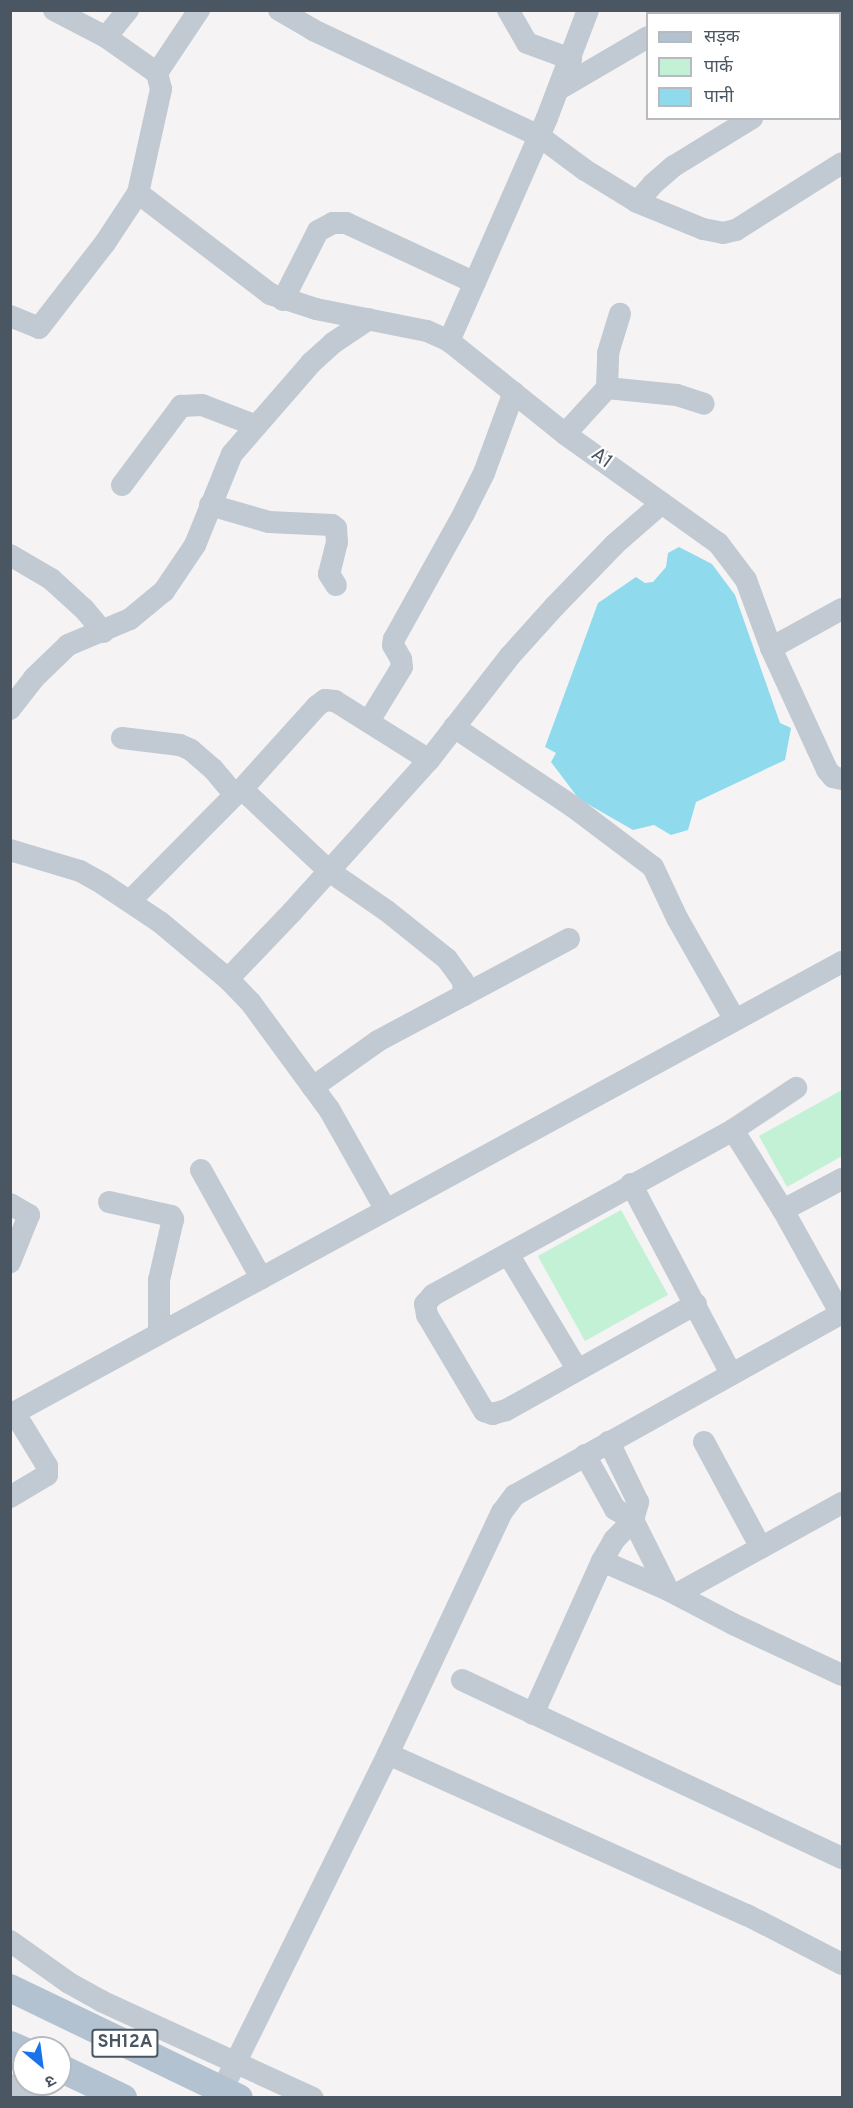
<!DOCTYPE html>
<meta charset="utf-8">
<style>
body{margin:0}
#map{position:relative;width:853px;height:2108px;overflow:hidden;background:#f5f3f3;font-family:Overpass,"Noto Sans Devanagari",sans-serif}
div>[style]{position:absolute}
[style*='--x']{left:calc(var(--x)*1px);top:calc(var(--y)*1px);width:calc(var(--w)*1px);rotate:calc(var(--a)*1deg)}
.green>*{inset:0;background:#c3f1d5;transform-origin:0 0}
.water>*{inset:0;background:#90daee}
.minor>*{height:22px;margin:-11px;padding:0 11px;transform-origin:11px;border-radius:11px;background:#c1cad2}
.major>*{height:28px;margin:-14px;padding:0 14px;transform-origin:14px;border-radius:14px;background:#b3c2d1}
span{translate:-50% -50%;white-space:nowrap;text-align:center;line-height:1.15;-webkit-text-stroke:4.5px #fff;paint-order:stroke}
.shield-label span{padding:2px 4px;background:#fff;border:2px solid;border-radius:4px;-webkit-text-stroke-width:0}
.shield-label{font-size:18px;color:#4a5661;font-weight:700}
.street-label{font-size:20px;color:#4a5661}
.frame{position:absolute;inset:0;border:12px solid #4a5661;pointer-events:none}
.legend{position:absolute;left:646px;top:12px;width:195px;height:108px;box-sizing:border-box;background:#fff;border:2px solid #b7bbc0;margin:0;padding:8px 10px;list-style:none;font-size:18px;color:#4a5661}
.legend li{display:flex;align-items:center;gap:12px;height:30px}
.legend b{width:30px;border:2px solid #b7bbc0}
.north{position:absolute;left:12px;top:2036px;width:60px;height:60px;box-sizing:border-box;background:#fff;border:2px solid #b7bbc0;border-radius:50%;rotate:151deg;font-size:16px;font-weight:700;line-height:24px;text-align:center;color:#4a5661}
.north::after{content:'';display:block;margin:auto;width:21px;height:27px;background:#1a73e8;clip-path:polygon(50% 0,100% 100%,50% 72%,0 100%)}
</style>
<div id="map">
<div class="green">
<div style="clip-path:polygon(842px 1090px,842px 1156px,787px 1187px,759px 1136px)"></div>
<div style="left:621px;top:1210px;width:97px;height:95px;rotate:61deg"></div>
</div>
<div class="water">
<div style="clip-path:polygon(679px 547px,712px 564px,735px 595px,780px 723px,791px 728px,785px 760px,696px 802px,688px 830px,671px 835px,654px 825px,633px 830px,579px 799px,551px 762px,556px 753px,545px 747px,598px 603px,636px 577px,645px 583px,653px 582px,666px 567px,668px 553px)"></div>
</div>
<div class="minor">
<div style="--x:54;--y:10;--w:59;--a:27.4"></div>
<div style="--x:106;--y:37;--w:35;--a:-51"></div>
<div style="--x:279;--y:10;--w:39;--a:30"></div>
<div style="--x:313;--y:30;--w:250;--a:25.1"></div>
<div style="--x:539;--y:136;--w:57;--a:36.5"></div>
<div style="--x:585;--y:170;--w:61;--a:31.6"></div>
<div style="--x:637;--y:202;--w:71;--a:22.2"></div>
<div style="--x:703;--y:229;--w:20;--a:11"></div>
<div style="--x:723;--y:233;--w:13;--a:-13"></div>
<div style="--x:736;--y:230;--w:125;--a:-32.3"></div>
<div style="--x:508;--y:10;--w:38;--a:60"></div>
<div style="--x:527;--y:43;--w:47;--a:20"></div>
<div style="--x:588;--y:10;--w:116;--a:110.8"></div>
<div style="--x:547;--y:118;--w:244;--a:113.7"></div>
<div style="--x:449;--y:341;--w:149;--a:38.7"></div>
<div style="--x:565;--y:434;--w:188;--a:35.5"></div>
<div style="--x:718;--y:543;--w:46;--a:52.9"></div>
<div style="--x:746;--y:580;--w:72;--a:69.8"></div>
<div style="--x:771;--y:648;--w:134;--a:65.3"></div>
<div style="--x:827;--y:770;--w:9;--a:49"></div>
<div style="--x:833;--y:777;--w:9;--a:13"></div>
<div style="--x:801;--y:10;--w:4;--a:63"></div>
<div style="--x:687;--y:14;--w:6;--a:-39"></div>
<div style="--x:157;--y:73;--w:76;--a:-56.3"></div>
<div style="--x:840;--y:80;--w:6;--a:72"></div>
<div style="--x:559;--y:89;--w:103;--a:-30.3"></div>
<div style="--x:138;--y:193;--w:166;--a:37.4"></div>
<div style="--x:270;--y:294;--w:48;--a:18.1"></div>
<div style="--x:316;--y:309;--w:113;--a:11.2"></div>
<div style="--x:427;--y:331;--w:24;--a:24"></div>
<div style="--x:637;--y:202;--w:24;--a:-48"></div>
<div style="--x:653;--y:184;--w:28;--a:-41"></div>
<div style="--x:674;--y:166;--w:92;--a:-31.6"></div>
<div style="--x:283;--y:300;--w:77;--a:-63.1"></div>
<div style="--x:318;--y:231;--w:17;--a:-28"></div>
<div style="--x:333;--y:223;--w:13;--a:0"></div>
<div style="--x:346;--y:223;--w:142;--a:24.9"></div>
<div style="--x:10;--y:316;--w:31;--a:22"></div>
<div style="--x:39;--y:328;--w:108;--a:-52.2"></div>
<div style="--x:105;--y:243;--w:60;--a:-56.6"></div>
<div style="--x:138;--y:193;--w:107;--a:-77.5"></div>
<div style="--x:161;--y:89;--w:16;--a:-104"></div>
<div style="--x:157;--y:73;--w:62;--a:-144.8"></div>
<div style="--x:607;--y:388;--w:35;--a:-88"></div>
<div style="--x:608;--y:353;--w:41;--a:-72.9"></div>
<div style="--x:565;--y:434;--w:62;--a:-47.6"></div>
<div style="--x:607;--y:388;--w:70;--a:5.7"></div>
<div style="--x:677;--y:395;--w:28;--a:18"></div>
<div style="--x:122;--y:485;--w:99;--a:-53.2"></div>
<div style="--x:181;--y:406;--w:21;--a:-3"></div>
<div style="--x:202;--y:405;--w:56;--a:21"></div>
<div style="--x:210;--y:505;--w:61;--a:16.1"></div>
<div style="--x:269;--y:522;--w:63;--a:2.7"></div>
<div style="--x:332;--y:525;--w:5;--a:37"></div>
<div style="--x:336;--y:528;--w:14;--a:86"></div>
<div style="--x:337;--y:542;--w:33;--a:104"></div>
<div style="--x:329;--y:574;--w:13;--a:58"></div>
<div style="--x:10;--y:555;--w:48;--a:30.3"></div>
<div style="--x:51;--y:579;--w:45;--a:42.3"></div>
<div style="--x:84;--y:609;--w:30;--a:50"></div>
<div style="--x:771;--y:648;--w:81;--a:-28.8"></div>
<div style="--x:10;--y:709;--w:39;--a:-52"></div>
<div style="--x:34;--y:678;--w:47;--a:-44.1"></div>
<div style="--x:68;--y:645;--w:67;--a:-22.8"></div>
<div style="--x:130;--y:619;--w:44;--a:-39.5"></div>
<div style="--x:164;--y:591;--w:55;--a:-56"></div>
<div style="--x:195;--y:545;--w:98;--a:-67.9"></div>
<div style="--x:232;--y:454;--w:121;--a:-49"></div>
<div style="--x:311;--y:363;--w:30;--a:-42"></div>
<div style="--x:333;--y:343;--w:43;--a:-33.7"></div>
<div style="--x:369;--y:721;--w:63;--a:-58.6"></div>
<div style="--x:402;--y:667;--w:8;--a:-97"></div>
<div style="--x:401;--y:659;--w:16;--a:-120"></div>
<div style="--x:393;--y:645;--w:6;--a:-81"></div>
<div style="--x:394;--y:639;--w:144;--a:-60.9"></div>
<div style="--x:464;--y:513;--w:45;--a:-63.4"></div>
<div style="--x:484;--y:473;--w:86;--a:-69.7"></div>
<div style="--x:454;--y:727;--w:142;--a:33.8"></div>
<div style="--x:572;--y:806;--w:101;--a:37"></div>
<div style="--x:653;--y:867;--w:56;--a:64.8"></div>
<div style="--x:677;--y:918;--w:117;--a:60.4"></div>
<div style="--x:122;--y:738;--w:58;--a:6.9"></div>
<div style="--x:180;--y:745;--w:12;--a:24"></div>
<div style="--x:191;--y:750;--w:29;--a:41"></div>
<div style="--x:213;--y:769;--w:34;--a:50"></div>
<div style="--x:235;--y:795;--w:9;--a:-41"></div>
<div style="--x:242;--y:789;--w:120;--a:43.3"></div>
<div style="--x:329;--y:871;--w:70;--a:34.6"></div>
<div style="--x:387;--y:911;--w:77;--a:38.7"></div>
<div style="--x:447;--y:959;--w:27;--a:54"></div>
<div style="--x:463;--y:981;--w:14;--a:86"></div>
<div style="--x:464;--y:995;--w:98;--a:151.9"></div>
<div style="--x:378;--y:1041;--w:80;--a:144.7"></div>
<div style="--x:242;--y:789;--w:112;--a:-47.9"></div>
<div style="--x:317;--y:706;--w:10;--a:-37"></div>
<div style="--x:325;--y:700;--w:10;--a:6"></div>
<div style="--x:335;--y:701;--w:111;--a:32.1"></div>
<div style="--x:10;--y:850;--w:73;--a:16.7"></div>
<div style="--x:80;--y:871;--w:26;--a:29"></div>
<div style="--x:103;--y:884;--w:69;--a:33.7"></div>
<div style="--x:160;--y:922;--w:89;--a:40"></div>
<div style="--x:228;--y:979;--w:33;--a:46"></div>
<div style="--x:251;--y:1003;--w:132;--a:53.7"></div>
<div style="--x:329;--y:1109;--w:116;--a:60.6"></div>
<div style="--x:130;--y:901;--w:149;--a:-45.3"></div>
<div style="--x:228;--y:979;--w:93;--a:-46.3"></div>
<div style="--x:292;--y:912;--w:205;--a:-48"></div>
<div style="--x:429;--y:760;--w:132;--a:-52.1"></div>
<div style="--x:510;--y:656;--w:67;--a:-48"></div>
<div style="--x:555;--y:606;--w:86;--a:-45.9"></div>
<div style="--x:615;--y:544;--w:62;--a:-41.1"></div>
<div style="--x:464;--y:995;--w:119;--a:-28.1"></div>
<div style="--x:733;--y:1130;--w:76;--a:-33.7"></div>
<div style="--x:201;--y:1170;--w:124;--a:60.9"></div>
<div style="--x:631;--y:1184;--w:215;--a:62.2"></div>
<div style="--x:109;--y:1202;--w:64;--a:12.7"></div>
<div style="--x:171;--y:1216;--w:4;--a:56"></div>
<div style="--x:173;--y:1219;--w:63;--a:102.9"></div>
<div style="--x:159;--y:1280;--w:53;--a:90"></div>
<div style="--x:10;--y:1204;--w:22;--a:30"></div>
<div style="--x:29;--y:1215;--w:51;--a:112"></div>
<div style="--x:783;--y:1210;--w:67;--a:-27.7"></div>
<div style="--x:508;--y:1254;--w:134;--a:59"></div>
<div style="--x:696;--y:1304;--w:218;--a:150.8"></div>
<div style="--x:506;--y:1410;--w:14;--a:163"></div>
<div style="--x:493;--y:1414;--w:9;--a:-162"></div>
<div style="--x:484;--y:1411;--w:112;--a:-120.7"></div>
<div style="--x:427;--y:1315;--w:11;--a:-100"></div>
<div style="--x:425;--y:1304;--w:12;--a:-48"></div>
<div style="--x:433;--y:1295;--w:342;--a:-28.8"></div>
<div style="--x:733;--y:1130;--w:94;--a:58"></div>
<div style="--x:783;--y:1210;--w:119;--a:60.9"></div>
<div style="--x:10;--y:1415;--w:947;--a:-28.57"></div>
<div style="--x:704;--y:1442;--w:120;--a:61.7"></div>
<div style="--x:585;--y:1455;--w:62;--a:60.9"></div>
<div style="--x:615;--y:1509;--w:21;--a:31"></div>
<div style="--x:633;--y:1520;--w:78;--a:63.4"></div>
<div style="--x:668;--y:1590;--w:73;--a:27.6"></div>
<div style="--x:733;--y:1624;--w:120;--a:25.1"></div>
<div style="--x:10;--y:1497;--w:43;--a:-30.7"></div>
<div style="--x:47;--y:1475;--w:9;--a:-90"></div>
<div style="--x:47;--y:1466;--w:63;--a:-121.4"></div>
<div style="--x:602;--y:1561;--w:72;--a:23.7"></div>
<div style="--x:677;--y:1594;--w:188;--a:-28.9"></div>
<div style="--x:462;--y:1680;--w:420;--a:25.1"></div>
<div style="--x:533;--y:1714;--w:168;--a:-65.7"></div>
<div style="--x:602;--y:1561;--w:24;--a:-60"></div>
<div style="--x:614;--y:1540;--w:28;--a:-46"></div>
<div style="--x:633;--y:1520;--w:19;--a:-74"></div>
<div style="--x:638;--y:1502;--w:67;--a:-115.8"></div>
<div style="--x:388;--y:1754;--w:393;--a:24.2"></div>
<div style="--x:747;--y:1915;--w:107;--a:27.3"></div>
<div style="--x:10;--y:1941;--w:72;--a:35.4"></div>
<div style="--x:69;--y:1983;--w:37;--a:29"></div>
<div style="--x:101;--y:2001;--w:233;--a:24.6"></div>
<div style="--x:10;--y:2085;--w:29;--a:27"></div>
<div style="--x:222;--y:2090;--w:375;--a:-63.7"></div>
<div style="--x:388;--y:1754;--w:268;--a:-64.8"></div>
<div style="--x:502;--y:1512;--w:21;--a:-53"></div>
<div style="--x:515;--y:1495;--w:374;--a:-29.1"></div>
</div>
<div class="major">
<div style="--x:10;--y:1988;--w:254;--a:25.7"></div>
<div style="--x:10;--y:2045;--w:15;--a:23"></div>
<div style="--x:60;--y:2068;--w:70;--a:25.5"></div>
</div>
<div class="shield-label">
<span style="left:125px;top:2043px">SH12A</span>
</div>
<div class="street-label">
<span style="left:601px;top:459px;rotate:36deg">A1</span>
</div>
<div class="frame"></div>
<ul class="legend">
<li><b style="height:8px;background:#b3c2d1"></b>सड़क</li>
<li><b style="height:16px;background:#c3f1d5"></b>पार्क</li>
<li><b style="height:16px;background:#90daee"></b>पानी</li>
</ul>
<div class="north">उ</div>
</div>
